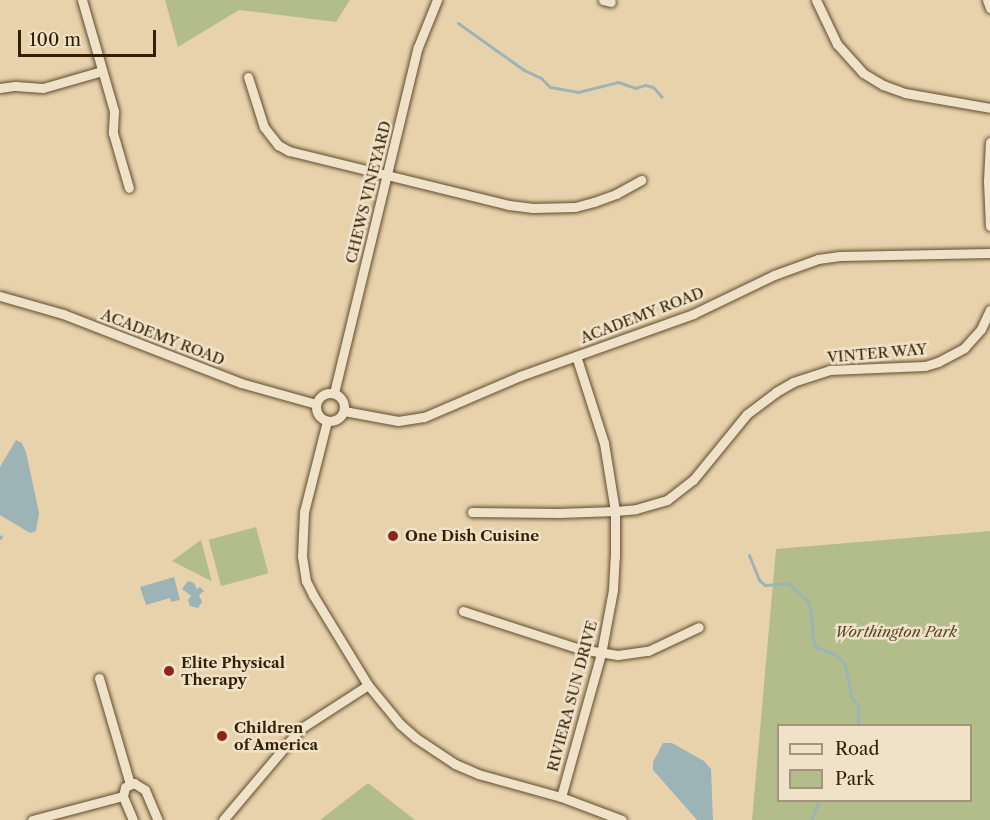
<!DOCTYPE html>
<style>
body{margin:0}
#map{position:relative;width:990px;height:820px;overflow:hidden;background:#e8d2ac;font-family:"Libre Caslon Text",serif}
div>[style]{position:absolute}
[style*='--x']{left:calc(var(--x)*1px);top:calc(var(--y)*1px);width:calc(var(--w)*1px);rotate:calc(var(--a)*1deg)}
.green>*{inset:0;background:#b3bd8c;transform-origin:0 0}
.water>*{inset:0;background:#9db4b6}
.stream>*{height:3px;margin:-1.5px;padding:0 1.5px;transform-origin:1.5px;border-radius:1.5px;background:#9db4b6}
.roads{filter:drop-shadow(0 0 2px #604c2e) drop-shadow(0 0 2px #604c2e)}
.street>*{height:9px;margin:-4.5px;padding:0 4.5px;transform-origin:4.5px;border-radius:4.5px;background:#f0e2c9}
.street>.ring{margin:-4.5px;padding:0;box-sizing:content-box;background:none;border:9px solid #f0e2c9;border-radius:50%}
.dots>*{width:16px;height:16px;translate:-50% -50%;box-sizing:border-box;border:3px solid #f0e2c9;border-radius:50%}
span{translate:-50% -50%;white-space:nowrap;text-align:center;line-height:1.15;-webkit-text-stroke:5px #f0e2c9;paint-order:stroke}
.street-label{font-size:15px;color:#321f04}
.poi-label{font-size:15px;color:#321f04;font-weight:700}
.left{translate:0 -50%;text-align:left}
.park-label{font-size:15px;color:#524626;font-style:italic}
.legend{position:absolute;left:777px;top:724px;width:195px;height:78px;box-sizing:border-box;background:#f0e2c9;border:2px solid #a4947a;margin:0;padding:8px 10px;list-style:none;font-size:18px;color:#321f04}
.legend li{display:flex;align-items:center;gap:12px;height:30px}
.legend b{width:30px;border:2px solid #a4947a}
.scale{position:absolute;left:18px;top:30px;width:138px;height:27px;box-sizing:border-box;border:3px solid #321f04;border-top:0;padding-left:8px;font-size:18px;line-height:21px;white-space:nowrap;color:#321f04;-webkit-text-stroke:4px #f0e2c9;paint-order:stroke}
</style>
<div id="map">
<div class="green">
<div style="clip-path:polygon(165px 0,350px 0,336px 22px,239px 10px,178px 47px)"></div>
<div style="left:256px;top:527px;width:48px;height:49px;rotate:75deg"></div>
<div style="clip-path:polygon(evenodd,990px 531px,990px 820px,752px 820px,776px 549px,990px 531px,778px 726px,970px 726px,970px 800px,778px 800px,778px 726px)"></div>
<div style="clip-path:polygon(201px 540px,212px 582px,213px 582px,172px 561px)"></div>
<div style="clip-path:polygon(368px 783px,415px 820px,320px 820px)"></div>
</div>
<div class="water">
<div style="clip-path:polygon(16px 440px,22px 443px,26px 452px,39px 513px,36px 531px,30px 533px,0 515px,0 467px)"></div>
<div style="clip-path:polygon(174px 577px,180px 600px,171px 602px,170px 598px,146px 605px,140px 587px)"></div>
<div style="clip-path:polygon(188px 581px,194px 583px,197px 589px,200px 587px,204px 591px,199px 595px,202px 602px,198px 608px,190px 606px,188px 600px,191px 596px,182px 589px)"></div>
<div style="clip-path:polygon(663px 743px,672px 743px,704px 761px,711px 769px,713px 820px,697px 820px,653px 770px,653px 762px)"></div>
</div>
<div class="stream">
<div style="--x:458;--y:23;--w:81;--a:35.5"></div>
<div style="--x:524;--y:70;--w:19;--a:25"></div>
<div style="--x:541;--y:78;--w:13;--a:45"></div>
<div style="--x:550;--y:87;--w:28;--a:10"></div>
<div style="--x:578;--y:92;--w:41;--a:-14"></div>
<div style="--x:618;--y:82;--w:18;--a:19"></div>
<div style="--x:635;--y:88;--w:10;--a:-17"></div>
<div style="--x:645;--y:85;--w:8;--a:14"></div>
<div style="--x:653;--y:87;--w:13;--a:48"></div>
<div style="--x:0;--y:538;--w:2;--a:-63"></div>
<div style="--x:749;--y:555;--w:27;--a:68"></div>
<div style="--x:759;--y:580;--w:8;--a:40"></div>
<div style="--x:765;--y:585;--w:23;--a:-5"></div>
<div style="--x:788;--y:583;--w:25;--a:42"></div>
<div style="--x:807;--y:600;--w:12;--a:70"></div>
<div style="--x:811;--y:611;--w:29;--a:86"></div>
<div style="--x:813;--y:640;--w:8;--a:67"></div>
<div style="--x:816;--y:647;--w:22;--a:22"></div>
<div style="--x:836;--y:655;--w:13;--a:45"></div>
<div style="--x:845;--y:664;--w:33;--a:79"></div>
<div style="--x:851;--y:696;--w:12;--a:55"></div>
<div style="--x:858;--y:706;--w:20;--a:90"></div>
<div style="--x:811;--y:820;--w:22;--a:-68"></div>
</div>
<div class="roads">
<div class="street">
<div style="--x:82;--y:0;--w:116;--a:73.9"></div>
<div style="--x:114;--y:111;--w:22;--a:93"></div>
<div style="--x:113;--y:133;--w:57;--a:73.8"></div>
<div style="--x:603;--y:0;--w:8;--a:14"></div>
<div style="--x:816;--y:0;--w:49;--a:64.5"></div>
<div style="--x:837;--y:44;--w:39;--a:48"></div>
<div style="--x:863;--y:73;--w:23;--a:31"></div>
<div style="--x:883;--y:85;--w:23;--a:20"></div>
<div style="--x:905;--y:93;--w:86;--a:10"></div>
<div style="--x:987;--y:0;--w:9;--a:69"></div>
<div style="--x:248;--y:77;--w:52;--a:72.3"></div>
<div style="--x:264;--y:127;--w:23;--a:52"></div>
<div style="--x:278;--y:145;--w:13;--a:29"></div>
<div style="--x:289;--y:151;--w:227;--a:13.8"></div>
<div style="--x:509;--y:205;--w:24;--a:7"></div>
<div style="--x:533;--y:208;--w:42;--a:-1.4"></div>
<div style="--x:575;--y:207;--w:20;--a:-15"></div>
<div style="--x:594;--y:202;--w:23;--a:-20"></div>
<div style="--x:616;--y:194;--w:29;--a:-29"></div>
<div style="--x:0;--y:88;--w:15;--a:-8"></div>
<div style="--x:15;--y:86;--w:28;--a:4"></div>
<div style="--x:43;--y:88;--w:61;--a:-16.1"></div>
<div style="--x:990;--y:142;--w:39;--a:93"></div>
<div style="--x:988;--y:181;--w:45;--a:87.5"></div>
<div style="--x:0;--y:296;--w:66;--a:15.9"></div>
<div style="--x:63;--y:314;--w:191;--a:21.2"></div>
<div style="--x:241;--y:383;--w:78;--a:15.6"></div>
<div class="ring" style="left:316px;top:393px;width:19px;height:19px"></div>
<div style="--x:334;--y:393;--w:356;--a:-76.4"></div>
<div style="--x:418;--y:47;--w:51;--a:-68"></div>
<div style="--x:344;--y:411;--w:55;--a:10.5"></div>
<div style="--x:398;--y:421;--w:26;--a:-9"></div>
<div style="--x:424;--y:417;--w:104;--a:-23.1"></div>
<div style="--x:520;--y:376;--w:184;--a:-19.7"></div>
<div style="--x:693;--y:314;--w:90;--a:-25.7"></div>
<div style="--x:774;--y:275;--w:47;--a:-20"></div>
<div style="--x:818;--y:259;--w:22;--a:-8"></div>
<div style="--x:840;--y:256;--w:150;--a:-1.1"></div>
<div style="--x:327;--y:421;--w:94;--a:104.2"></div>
<div style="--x:304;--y:512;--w:44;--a:92.6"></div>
<div style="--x:302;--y:556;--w:25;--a:81"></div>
<div style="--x:306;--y:581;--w:16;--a:63"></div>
<div style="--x:313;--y:595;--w:105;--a:58.6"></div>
<div style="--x:368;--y:685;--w:50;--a:50.6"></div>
<div style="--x:400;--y:724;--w:21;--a:41"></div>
<div style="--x:416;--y:738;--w:47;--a:33.7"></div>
<div style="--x:455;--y:764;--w:25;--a:23"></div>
<div style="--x:478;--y:774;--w:86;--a:15.5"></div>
<div style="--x:561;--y:797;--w:65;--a:20.7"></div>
<div style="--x:472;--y:512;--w:87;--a:0.7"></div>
<div style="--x:559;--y:513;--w:56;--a:-2"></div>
<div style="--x:615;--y:511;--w:21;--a:-5"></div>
<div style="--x:636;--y:509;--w:32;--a:-16"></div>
<div style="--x:667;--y:500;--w:33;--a:-38"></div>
<div style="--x:693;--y:480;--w:85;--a:-50.7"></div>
<div style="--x:747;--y:414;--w:36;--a:-37"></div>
<div style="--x:776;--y:392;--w:20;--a:-30"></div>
<div style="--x:793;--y:382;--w:38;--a:-18"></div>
<div style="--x:829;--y:370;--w:96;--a:-2.4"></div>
<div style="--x:925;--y:366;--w:14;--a:-17"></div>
<div style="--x:938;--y:362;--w:30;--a:-28"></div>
<div style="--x:964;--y:348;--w:25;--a:-48"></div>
<div style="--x:981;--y:329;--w:21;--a:-65"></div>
<div style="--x:463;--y:611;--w:123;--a:18"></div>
<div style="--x:580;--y:649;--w:38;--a:9"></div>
<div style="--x:618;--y:655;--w:30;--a:-8"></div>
<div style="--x:648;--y:651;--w:56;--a:-25.2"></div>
<div style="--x:99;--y:678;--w:110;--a:73.7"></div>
<div style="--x:561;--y:797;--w:148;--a:-74.4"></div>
<div style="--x:601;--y:654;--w:65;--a:-79.4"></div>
<div style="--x:613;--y:590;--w:33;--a:-87"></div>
<div style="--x:615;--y:557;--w:46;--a:-90"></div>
<div style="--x:615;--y:511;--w:69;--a:-99.2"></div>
<div style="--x:604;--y:443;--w:91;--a:-107.8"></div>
<div style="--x:32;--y:820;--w:94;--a:-14.8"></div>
<div style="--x:133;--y:820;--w:26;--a:-113"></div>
<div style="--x:123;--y:796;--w:9;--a:-77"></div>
<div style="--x:125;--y:787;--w:10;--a:-24"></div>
<div style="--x:134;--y:783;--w:13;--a:32"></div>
<div style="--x:145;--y:790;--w:33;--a:67"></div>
<div style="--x:223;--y:820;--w:119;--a:-49.8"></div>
<div style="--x:300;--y:729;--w:81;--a:-32.9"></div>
</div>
</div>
<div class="dots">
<div style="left:393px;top:536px;background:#8f2418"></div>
<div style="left:169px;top:671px;background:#8f2418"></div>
<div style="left:222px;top:736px;background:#8f2418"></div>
</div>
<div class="street-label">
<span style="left:368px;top:192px;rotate:-76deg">CHEWS VINEYARD</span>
<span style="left:642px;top:315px;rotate:-21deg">ACADEMY ROAD</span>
<span style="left:163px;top:337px;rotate:21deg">ACADEMY ROAD</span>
<span style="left:877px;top:353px;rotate:-5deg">VINTER WAY</span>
<span style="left:572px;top:696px;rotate:-75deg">RIVIERA SUN DRIVE</span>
</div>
<div class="poi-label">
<span class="left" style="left:405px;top:536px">One Dish Cuisine</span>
<span class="left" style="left:181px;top:671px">Elite Physical<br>Therapy</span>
<span class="left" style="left:234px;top:736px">Children<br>of America</span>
</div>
<div class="park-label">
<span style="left:896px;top:632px">Worthington Park</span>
</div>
<ul class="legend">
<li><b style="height:8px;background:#f0e2c9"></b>Road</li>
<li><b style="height:16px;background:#b3bd8c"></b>Park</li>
</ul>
<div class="scale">100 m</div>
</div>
